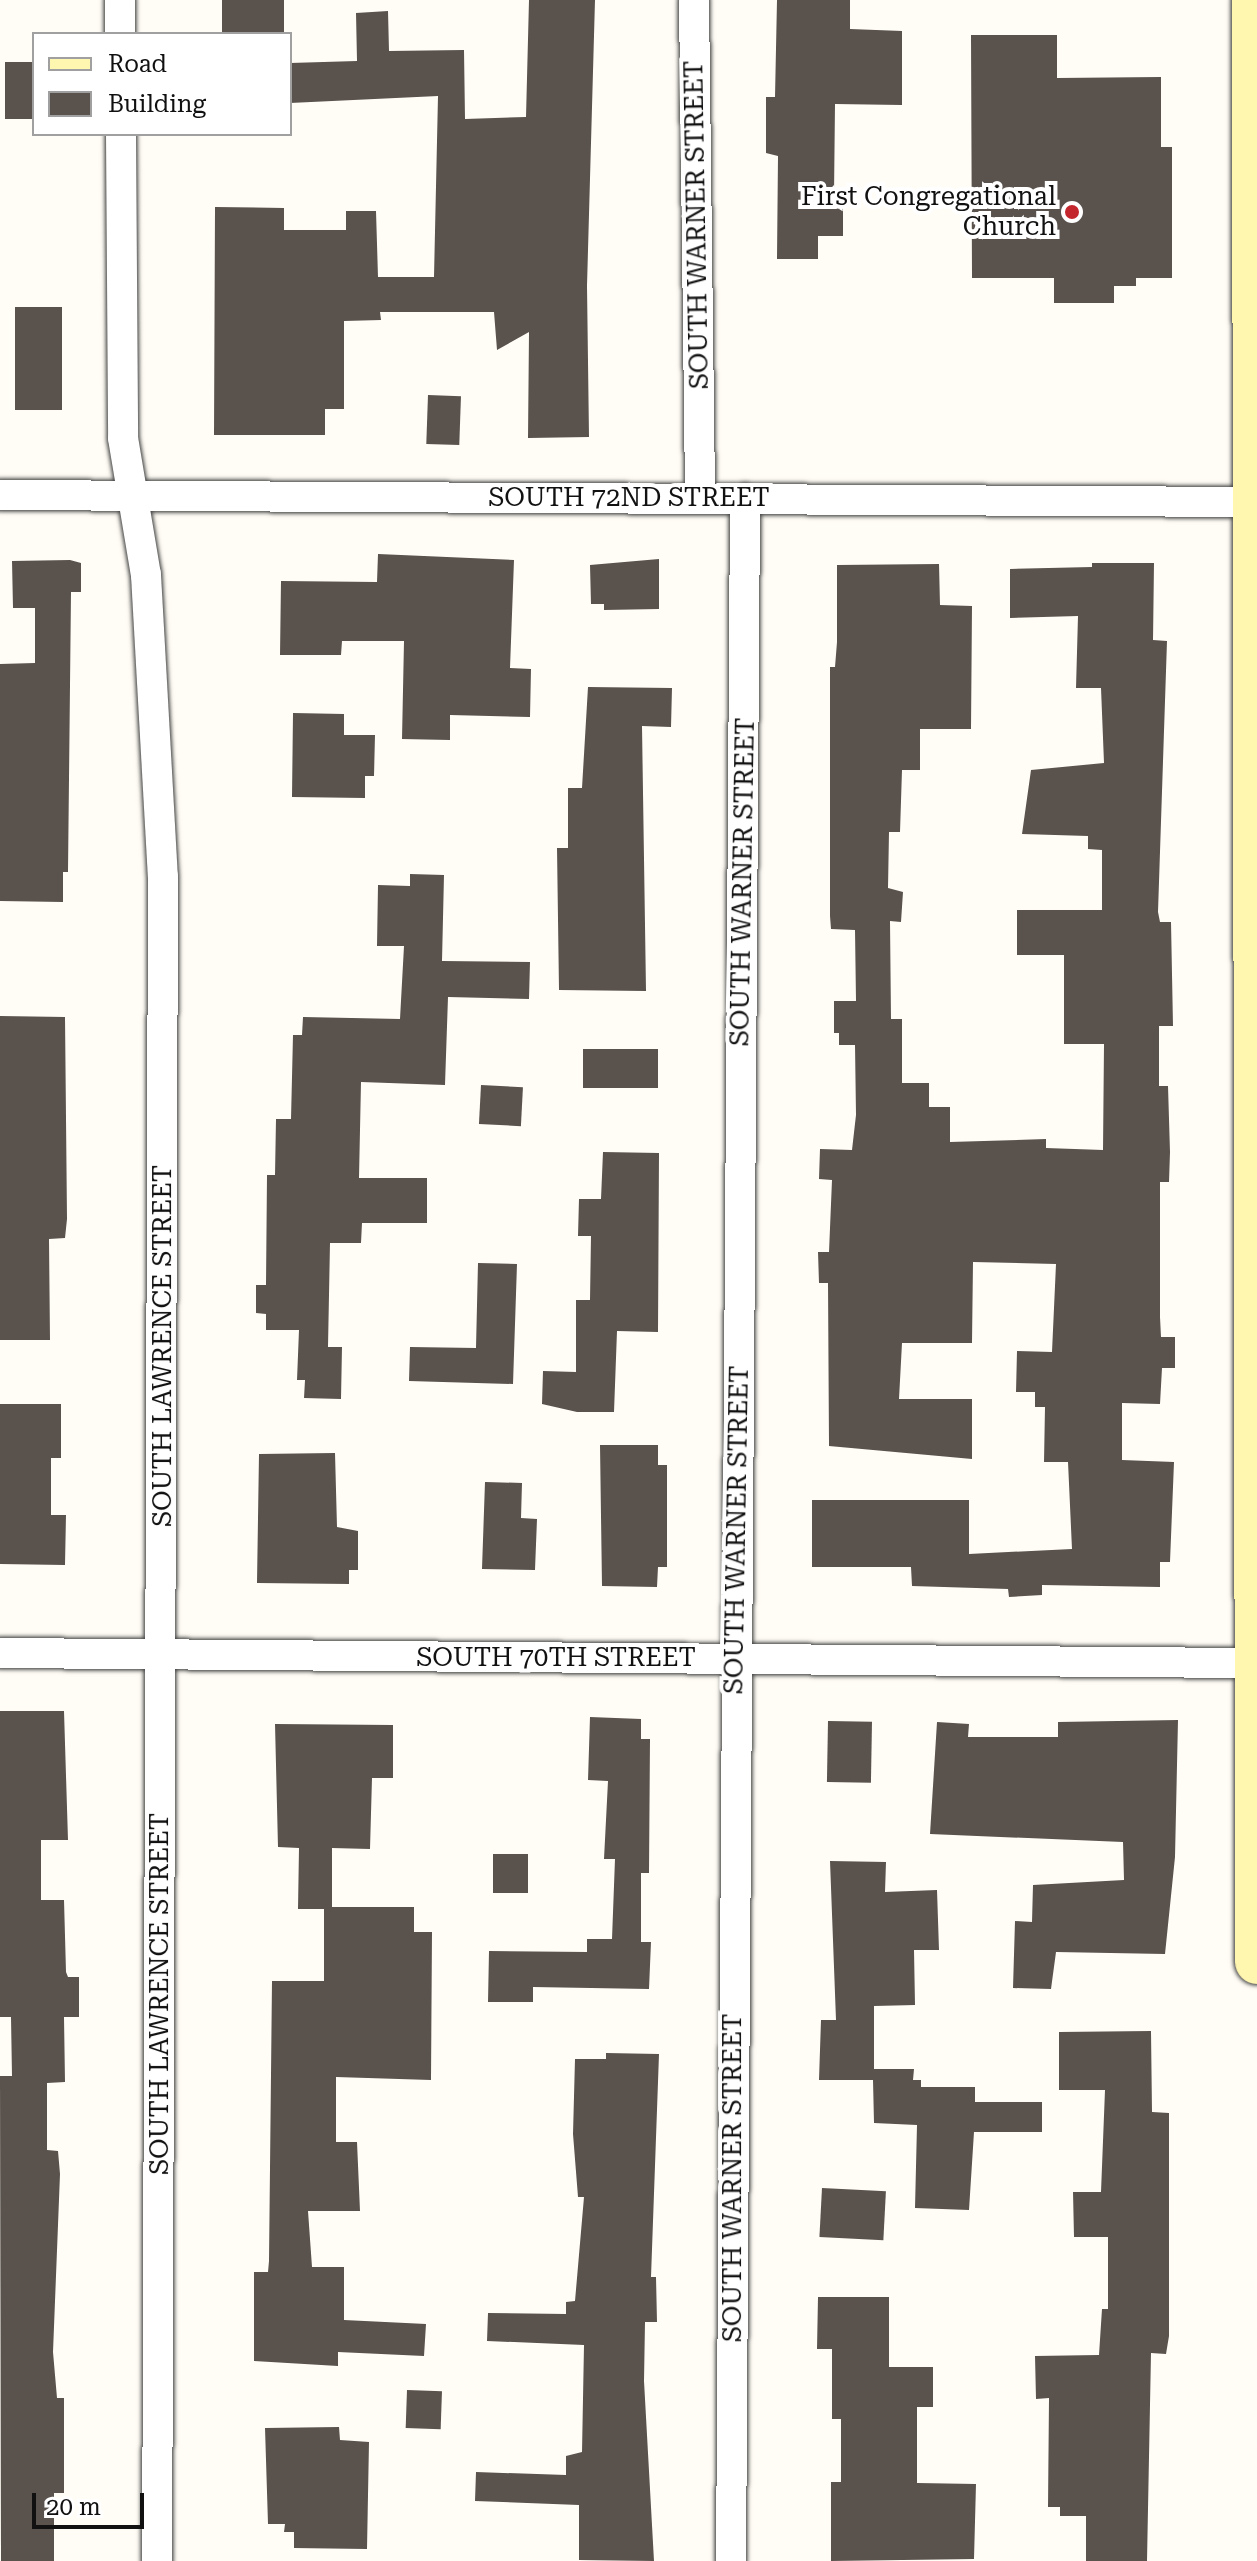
<!DOCTYPE html>
<style>
body{margin:0}
#map{position:relative;width:1257px;height:2561px;overflow:hidden;background:#fffdf5;font-family:"Roboto Serif",serif}
div>[style]{position:absolute}
[style*='--x']{left:calc(var(--x)*1px);top:calc(var(--y)*1px);width:calc(var(--w)*1px);rotate:calc(var(--a)*1deg)}
.building>*{inset:0;background:#5a524d;transform-origin:0 0}
.roads{filter:drop-shadow(0 0 2px #444) drop-shadow(0 0 2px #444)}
.street>*{height:30px;margin:-15px;padding:0 15px;transform-origin:15px;border-radius:15px;background:#fff}
.secondary>*{height:44px;margin:-22px;padding:0 22px;transform-origin:22px;border-radius:22px;background:#fff6b0}
.dots>*{width:22px;height:22px;translate:-50% -50%;box-sizing:border-box;border:4px solid #fff;border-radius:50%}
span{translate:-50% -50%;white-space:nowrap;text-align:center;line-height:1.15;-webkit-text-stroke:8px #fff;paint-order:stroke}
.poi-label{font-size:26px;color:#111}
.right{translate:-100% -50%;text-align:right}
.street-label{font-size:26px;color:#111}
.legend{position:absolute;left:32px;top:32px;width:260px;height:104px;box-sizing:border-box;background:#fff;border:2px solid #a0a0a0;margin:0;padding:10px 14px;list-style:none;font-size:24px;color:#111}
.legend li{display:flex;align-items:center;gap:16px;height:40px}
.legend b{width:40px;border:2px solid #a0a0a0}
.scale{position:absolute;left:32px;top:2493px;width:112px;height:36px;box-sizing:border-box;border:4px solid #111;border-top:0;padding-left:10px;font-size:24px;line-height:28px;white-space:nowrap;color:#111;-webkit-text-stroke:6px #fff;paint-order:stroke}
</style>
<div id="map">
<div class="building">
<div style="left:222px;top:0;width:62px;height:34px"></div>
<div style="clip-path:polygon(529px 0,595px 0,587px 286px,589px 437px,528px 438px,529px 332px,497px 350px,494px 312px,380px 312px,381px 320px,344px 321px,344px 409px,325px 409px,325px 435px,214px 435px,215px 207px,284px 208px,284px 230px,346px 230px,346px 211px,376px 211px,378px 277px,434px 277px,438px 96px,290px 103px,290px 63px,357px 61px,356px 13px,388px 11px,389px 51px,464px 50px,465px 119px,526px 117px)"></div>
<div style="clip-path:polygon(777px 0,850px 0,850px 29px,902px 31px,902px 105px,835px 104px,834px 195px,843px 195px,843px 236px,818px 236px,818px 259px,777px 259px,778px 156px,766px 153px,766px 97px,775px 97px)"></div>
<div style="clip-path:polygon(971px 35px,1057px 35px,1057px 78px,1161px 77px,1161px 147px,1172px 147px,1172px 278px,1136px 278px,1136px 286px,1114px 286px,1114px 303px,1054px 303px,1054px 278px,972px 278px)"></div>
<div style="left:34px;top:62px;width:57px;height:29px;rotate:90deg"></div>
<div style="left:15px;top:307px;width:47px;height:103px"></div>
<div style="left:428px;top:395px;width:33px;height:49px;rotate:2deg"></div>
<div style="clip-path:polygon(378px 554px,514px 560px,510px 668px,531px 669px,530px 717px,450px 715px,450px 740px,402px 739px,404px 641px,342px 641px,341px 655px,280px 655px,281px 581px,377px 582px)"></div>
<div style="clip-path:polygon(659px 559px,659px 609px,604px 610px,604px 604px,591px 604px,590px 565px)"></div>
<div style="clip-path:polygon(70px 560px,81px 563px,81px 592px,71px 592px,68px 872px,63px 872px,63px 902px,0 901px,0 664px,35px 663px,35px 608px,13px 608px,12px 561px)"></div>
<div style="clip-path:polygon(1092px 563px,1154px 563px,1153px 640px,1167px 641px,1158px 912px,1160px 922px,1171px 922px,1173px 1026px,1159px 1026px,1159px 1086px,1168px 1086px,1170px 1152px,1169px 1182px,1160px 1182px,1160px 1317px,1161px 1337px,1175px 1337px,1175px 1368px,1162px 1368px,1160px 1404px,1122px 1403px,1122px 1460px,1174px 1462px,1170px 1562px,1160px 1562px,1160px 1587px,1042px 1585px,1042px 1595px,1009px 1597px,1008px 1589px,912px 1586px,911px 1567px,812px 1567px,812px 1500px,969px 1500px,969px 1554px,1072px 1549px,1068px 1462px,1044px 1462px,1045px 1407px,1035px 1407px,1035px 1392px,1016px 1392px,1017px 1351px,1052px 1352px,1056px 1264px,973px 1262px,972px 1343px,902px 1343px,899px 1399px,972px 1399px,972px 1459px,829px 1446px,828px 1283px,819px 1283px,818px 1252px,829px 1252px,832px 1180px,819px 1179px,820px 1149px,852px 1150px,856px 1115px,855px 1045px,839px 1045px,839px 1033px,834px 1033px,834px 1001px,856px 1001px,855px 930px,831px 929px,830px 916px,830px 667px,835px 667px,837px 642px,837px 565px,939px 564px,940px 605px,972px 606px,971px 729px,920px 729px,920px 770px,902px 770px,900px 832px,889px 832px,888px 888px,903px 892px,901px 922px,890px 921px,891px 1019px,902px 1019px,902px 1083px,929px 1083px,929px 1107px,950px 1107px,950px 1142px,1046px 1139px,1046px 1148px,1103px 1150px,1104px 1044px,1064px 1044px,1064px 955px,1017px 955px,1017px 910px,1102px 910px,1102px 850px,1088px 849px,1088px 836px,1022px 834px,1031px 770px,1104px 763px,1101px 688px,1076px 688px,1078px 616px,1010px 618px,1010px 569px,1092px 567px)"></div>
<div style="clip-path:polygon(588px 687px,672px 688px,671px 727px,642px 726px,646px 991px,559px 990px,557px 848px,568px 848px,568px 788px,582px 788px)"></div>
<div style="clip-path:polygon(293px 713px,344px 714px,344px 735px,375px 735px,374px 776px,365px 776px,365px 798px,292px 797px)"></div>
<div style="clip-path:polygon(410px 874px,444px 875px,442px 961px,530px 962px,529px 999px,448px 997px,445px 1085px,361px 1082px,359px 1178px,427px 1178px,427px 1223px,362px 1223px,361px 1243px,330px 1243px,328px 1347px,342px 1347px,341px 1399px,304px 1398px,305px 1380px,297px 1380px,299px 1330px,266px 1330px,266px 1314px,256px 1313px,256px 1285px,266px 1285px,267px 1175px,275px 1175px,276px 1119px,291px 1119px,293px 1035px,302px 1035px,303px 1017px,400px 1019px,404px 946px,377px 946px,378px 885px,410px 886px)"></div>
<div style="clip-path:polygon(0 1016px,65px 1017px,67px 1219px,65px 1238px,49px 1239px,50px 1340px,0 1340px)"></div>
<div style="left:583px;top:1049px;width:75px;height:39px"></div>
<div style="left:481px;top:1085px;width:42px;height:39px;rotate:3deg"></div>
<div style="clip-path:polygon(603px 1152px,659px 1153px,658px 1332px,617px 1331px,614px 1412px,577px 1412px,542px 1404px,543px 1371px,576px 1372px,576px 1300px,590px 1300px,591px 1236px,578px 1236px,579px 1199px,601px 1199px)"></div>
<div style="clip-path:polygon(478px 1263px,517px 1264px,513px 1384px,409px 1381px,410px 1347px,476px 1348px)"></div>
<div style="clip-path:polygon(0 1404px,61px 1404px,61px 1458px,51px 1458px,51px 1515px,66px 1515px,65px 1565px,0 1564px)"></div>
<div style="clip-path:polygon(600px 1445px,658px 1445px,658px 1465px,667px 1465px,667px 1567px,658px 1567px,657px 1587px,602px 1586px)"></div>
<div style="clip-path:polygon(335px 1453px,337px 1527px,358px 1531px,358px 1570px,349px 1570px,349px 1584px,257px 1583px,259px 1454px)"></div>
<div style="clip-path:polygon(485px 1482px,522px 1483px,521px 1518px,537px 1519px,535px 1570px,482px 1569px)"></div>
<div style="clip-path:polygon(0 1711px,64px 1711px,68px 1840px,41px 1840px,41px 1900px,64px 1900px,66px 1972px,68px 1977px,79px 1977px,79px 2017px,64px 2017px,65px 2082px,47px 2083px,47px 2150px,58px 2151px,60px 2174px,53px 2352px,57px 2398px,64px 2398px,64px 2493px,54px 2493px,54px 2561px,1px 2561px,0 2076px,12px 2076px,11px 2017px,0 2017px)"></div>
<div style="clip-path:polygon(590px 1717px,641px 1719px,641px 1739px,650px 1739px,649px 1873px,641px 1873px,641px 1942px,651px 1942px,649px 1989px,533px 1987px,533px 2002px,488px 2002px,489px 1951px,587px 1952px,587px 1939px,612px 1939px,615px 1859px,604px 1859px,608px 1781px,588px 1780px)"></div>
<div style="clip-path:polygon(1178px 1720px,1175px 1857px,1165px 1954px,1056px 1952px,1051px 1989px,1013px 1988px,1015px 1921px,1032px 1922px,1033px 1885px,1124px 1880px,1123px 1842px,930px 1834px,937px 1722px,969px 1724px,968px 1737px,1058px 1737px,1058px 1722px)"></div>
<div style="left:828px;top:1721px;width:44px;height:61px;rotate:1deg"></div>
<div style="clip-path:polygon(275px 1724px,393px 1725px,393px 1778px,372px 1778px,370px 1849px,332px 1848px,332px 1907px,414px 1907px,414px 1932px,432px 1932px,431px 2080px,336px 2077px,336px 2142px,357px 2142px,360px 2211px,308px 2211px,312px 2267px,344px 2267px,344px 2320px,426px 2324px,424px 2356px,338px 2352px,338px 2366px,254px 2361px,254px 2272px,268px 2272px,269px 2261px,272px 1981px,324px 1981px,324px 1909px,298px 1909px,299px 1848px,278px 1847px)"></div>
<div style="left:493px;top:1854px;width:35px;height:39px"></div>
<div style="clip-path:polygon(830px 1861px,886px 1862px,885px 1892px,937px 1890px,939px 1950px,914px 1950px,915px 2005px,874px 2006px,874px 2069px,914px 2069px,913px 2080px,921px 2080px,921px 2087px,975px 2087px,975px 2102px,1042px 2102px,1042px 2132px,974px 2132px,969px 2210px,915px 2208px,917px 2125px,874px 2123px,873px 2080px,819px 2080px,821px 2020px,836px 2020px)"></div>
<div style="clip-path:polygon(1151px 2031px,1152px 2112px,1169px 2113px,1169px 2336px,1166px 2354px,1151px 2353px,1147px 2561px,1086px 2561px,1086px 2516px,1060px 2516px,1060px 2507px,1048px 2507px,1049px 2398px,1036px 2399px,1035px 2356px,1099px 2355px,1102px 2309px,1108px 2309px,1108px 2237px,1074px 2237px,1073px 2192px,1101px 2192px,1105px 2090px,1059px 2090px,1059px 2032px)"></div>
<div style="clip-path:polygon(606px 2053px,659px 2054px,651px 2277px,656px 2277px,657px 2322px,645px 2322px,644px 2381px,654px 2561px,579px 2560px,579px 2505px,475px 2501px,476px 2472px,566px 2475px,566px 2456px,582px 2452px,584px 2345px,487px 2341px,488px 2313px,566px 2314px,566px 2302px,575px 2301px,584px 2197px,578px 2197px,573px 2134px,575px 2059px,606px 2059px)"></div>
<div style="left:822px;top:2188px;width:64px;height:49px;rotate:3deg"></div>
<div style="clip-path:polygon(818px 2297px,889px 2297px,889px 2367px,933px 2367px,933px 2407px,917px 2407px,917px 2483px,976px 2484px,974px 2559px,831px 2561px,831px 2482px,841px 2482px,841px 2419px,832px 2419px,832px 2349px,817px 2349px)"></div>
<div style="left:407px;top:2390px;width:35px;height:38px;rotate:2deg"></div>
<div style="clip-path:polygon(339px 2427px,340px 2440px,369px 2442px,367px 2549px,294px 2548px,294px 2532px,284px 2532px,285px 2524px,268px 2524px,265px 2428px)"></div>
</div>
<div class="roads">
<div class="street">
<div style="--x:120;--y:0;--w:34;--a:90"></div>
<div style="--x:694;--y:0;--w:498;--a:89.3"></div>
<div style="--x:121;--y:134;--w:304;--a:89.6"></div>
<div style="--x:123;--y:438;--w:139;--a:80.5"></div>
<div style="--x:146;--y:575;--w:302;--a:86.8"></div>
<div style="--x:163;--y:877;--w:1684;--a:90.2"></div>
<div style="--x:0;--y:495;--w:1257;--a:0.32"></div>
<div style="--x:0;--y:1653;--w:1257;--a:0.46"></div>
<div style="--x:731;--y:2561;--w:2063;--a:-89.61"></div>
</div>
<div class="secondary">
<div style="--x:1254;--y:0;--w:1962;--a:89.91"></div>
</div>
</div>
<div class="dots">
<div style="left:1072px;top:212px;background:#c4262e"></div>
</div>
<div class="poi-label">
<span class="right" style="left:1056px;top:212px">First Congregational<br>Church</span>
</div>
<div class="street-label">
<span style="left:697px;top:225px;rotate:-91deg">SOUTH WARNER STREET</span>
<span style="left:629px;top:498px">SOUTH 72ND STREET</span>
<span style="left:743px;top:882px;rotate:-89deg">SOUTH WARNER STREET</span>
<span style="left:163px;top:1346px;rotate:-90deg">SOUTH LAWRENCE STREET</span>
<span style="left:737px;top:1530px;rotate:-89deg">SOUTH WARNER STREET</span>
<span style="left:556px;top:1658px">SOUTH 70TH STREET</span>
<span style="left:160px;top:1994px;rotate:-90deg">SOUTH LAWRENCE STREET</span>
<span style="left:733px;top:2178px;rotate:-90deg">SOUTH WARNER STREET</span>
</div>
<ul class="legend">
<li><b style="height:10px;background:#fff6b0"></b>Road</li>
<li><b style="height:22px;background:#5a524d"></b>Building</li>
</ul>
<div class="scale">20 m</div>
</div>
